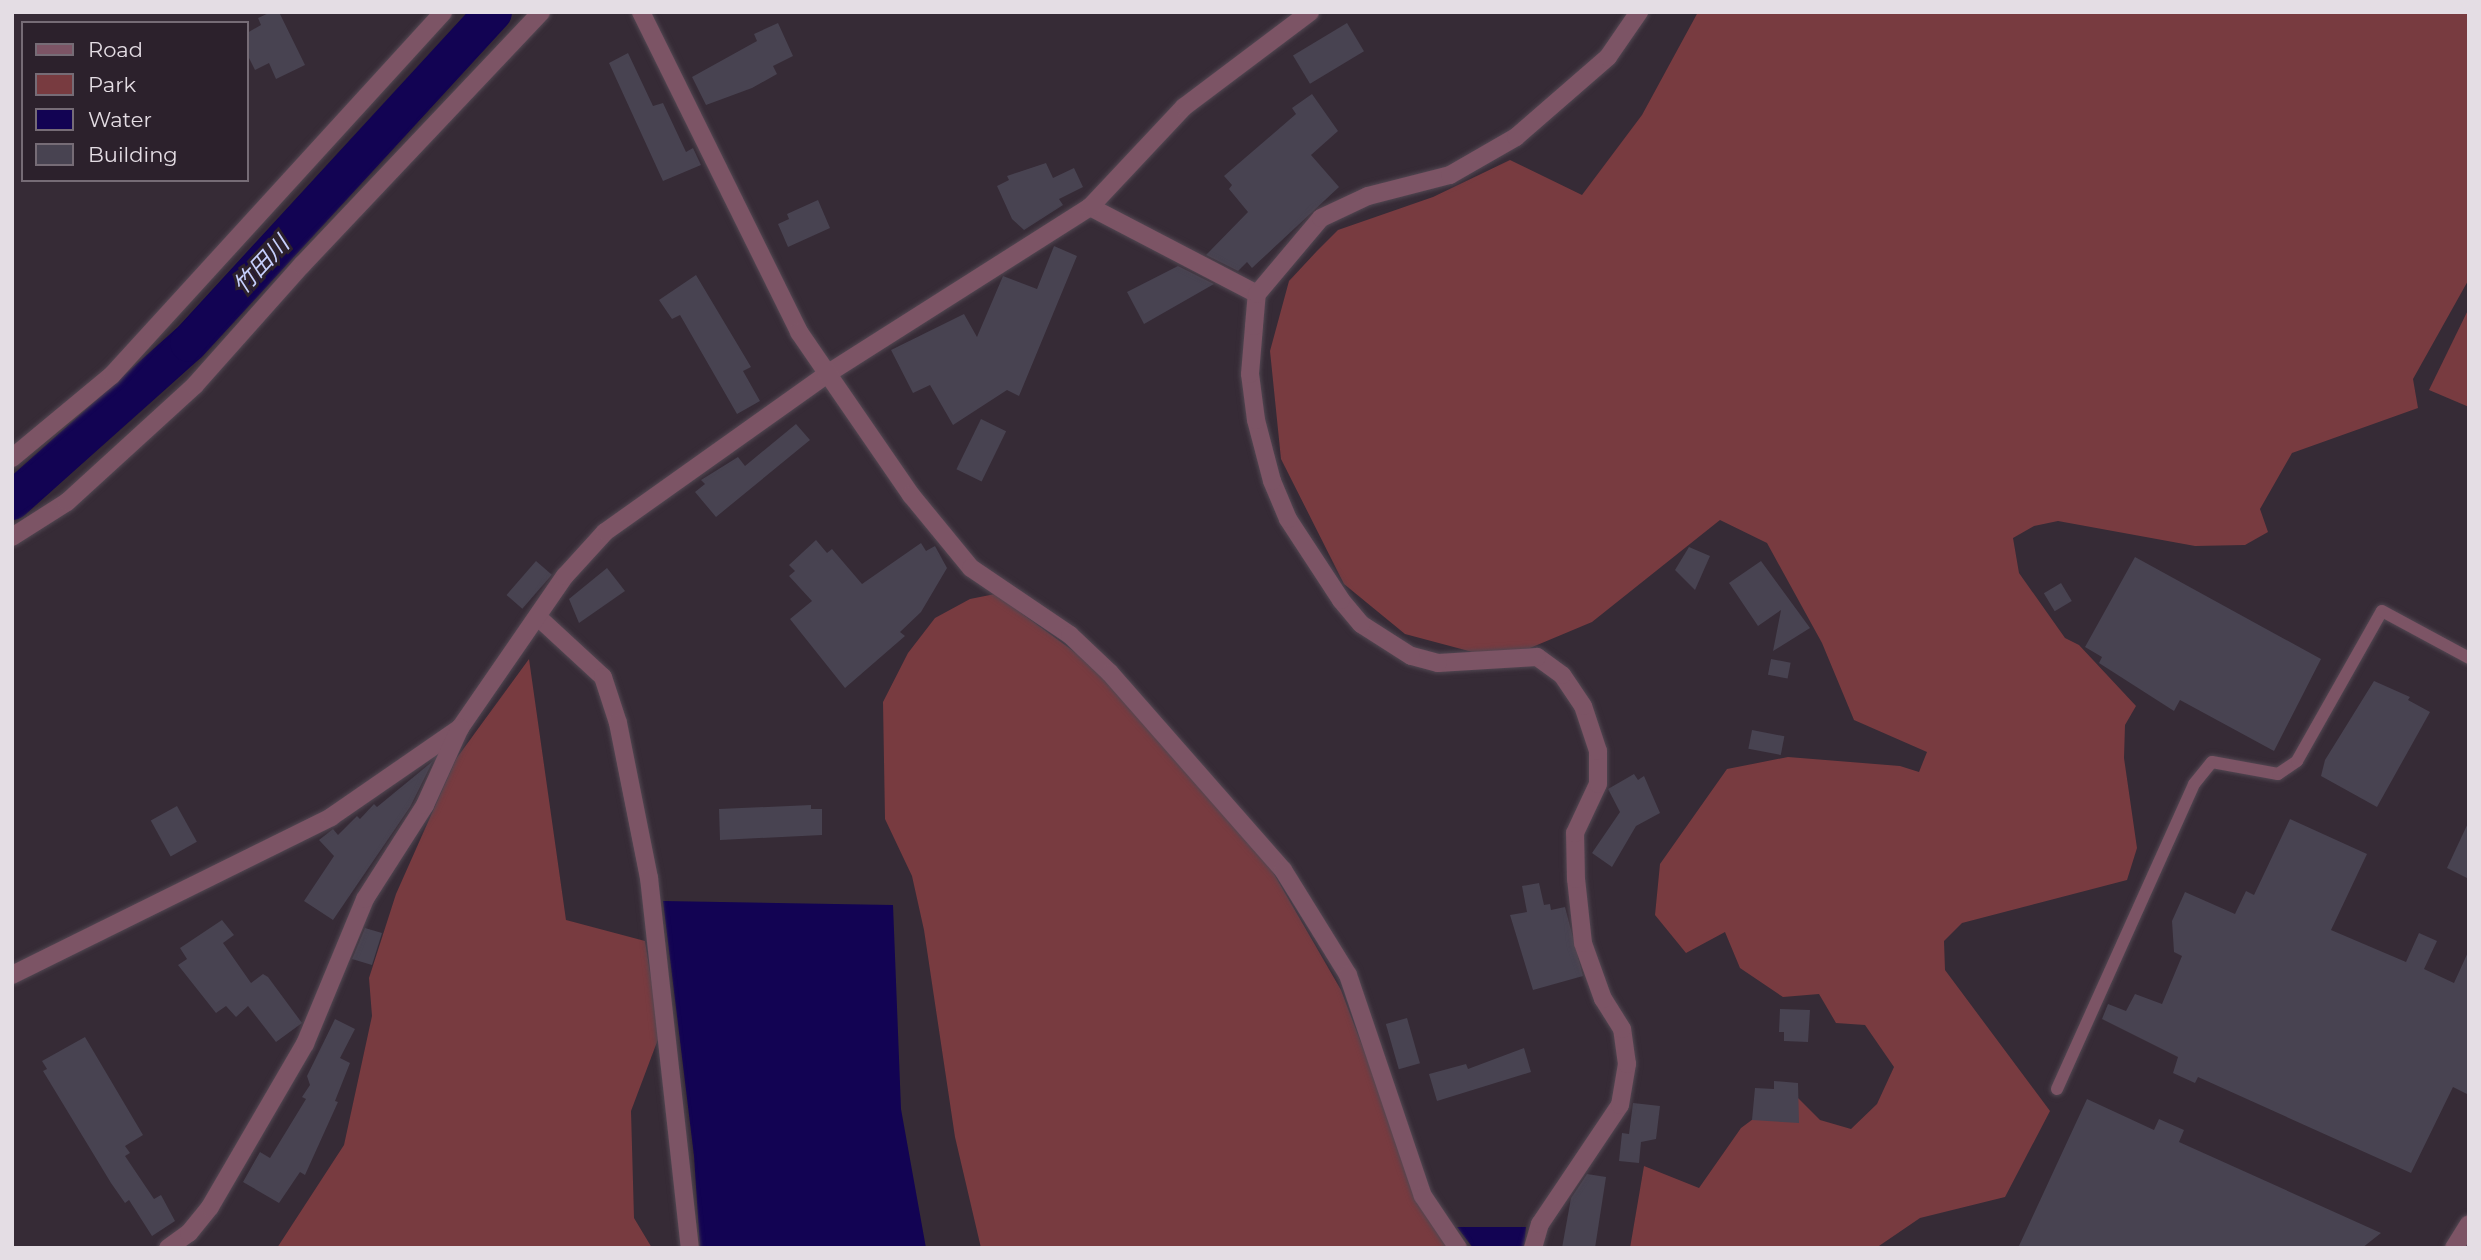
<!DOCTYPE html>
<meta charset="utf-8">
<style>
body{margin:0}
#map{position:relative;width:2481px;height:1260px;overflow:hidden;background:#362b36;font-family:Montserrat,"Noto Sans JP",sans-serif}
div>[style]{position:absolute}
[style*='--x']{left:calc(var(--x)*1px);top:calc(var(--y)*1px);width:calc(var(--w)*1px);rotate:calc(var(--a)*1deg)}
.green>*{inset:0;background:#783b40}
.water>*{inset:0;background:#120353}
.river>*{height:38px;margin:-19px;padding:0 19px;transform-origin:19px;border-radius:19px;background:#120353}
.building>*{inset:0;background:#484351;transform-origin:0 0}
.roads{filter:drop-shadow(0 0 2px #524752) drop-shadow(0 0 2px #524752)}
.service>*{height:12px;margin:-6px;padding:0 6px;transform-origin:6px;border-radius:6px;background:#7c5465}
.minor>*{height:18px;margin:-9px;padding:0 9px;transform-origin:9px;border-radius:9px;background:#7c5465}
.tertiary>*{height:18px;margin:-9px;padding:0 9px;transform-origin:9px;border-radius:9px;background:#7c5465}
span{translate:-50% -50%;white-space:nowrap;text-align:center;line-height:1.15;-webkit-text-stroke:6px #2c212c;paint-order:stroke}
.water-label{font-size:23px;color:#c6cffc;font-style:italic}
.frame{position:absolute;inset:0;border:14px solid #e4dde4;pointer-events:none}
.legend{position:absolute;left:21px;top:21px;width:228px;height:161px;box-sizing:border-box;background:#2c212c;border:2px solid #766c76;margin:0;padding:9px 12px;list-style:none;font-size:21px;color:#e4dde4}
.legend li{display:flex;align-items:center;gap:14px;height:35px}
.legend b{width:35px;border:2px solid #766c76}
</style>
<div id="map">
<div class="green">
<div style="clip-path:polygon(1698px 12px,2469px 12px,2469px 279px,2413px 379px,2418px 408px,2292px 453px,2260px 509px,2268px 532px,2245px 545px,2195px 546px,2058px 521px,2034px 526px,2013px 538px,2019px 573px,2065px 638px,2079px 645px,2136px 706px,2125px 725px,2124px 758px,2137px 848px,2127px 880px,1962px 923px,1944px 941px,1945px 970px,2050px 1111px,2005px 1197px,1920px 1218px,1876px 1248px,1630px 1248px,1644px 1166px,1699px 1188px,1741px 1128px,1772px 1105px,1796px 1096px,1820px 1120px,1851px 1129px,1877px 1104px,1894px 1067px,1865px 1025px,1836px 1023px,1819px 994px,1783px 997px,1740px 968px,1725px 932px,1686px 953px,1655px 915px,1660px 864px,1727px 769px,1788px 757px,1900px 766px,1919px 772px,1927px 752px,1854px 720px,1822px 643px,1767px 543px,1720px 520px,1592px 622px,1530px 648px,1480px 654px,1405px 634px,1344px 584px,1281px 459px,1270px 351px,1289px 281px,1317px 251px,1338px 230px,1433px 197px,1510px 160px,1582px 195px,1642px 115px)"></div>
<div style="clip-path:polygon(2469px 308px,2469px 407px,2429px 390px)"></div>
<div style="clip-path:polygon(995px 594px,1109px 677px,1270px 867px,1341px 990px,1419px 1195px,1448px 1248px,981px 1248px,955px 1137px,924px 930px,912px 876px,885px 819px,883px 702px,908px 653px,935px 618px,970px 599px)"></div>
<div style="clip-path:polygon(529px 659px,566px 920px,645px 941px,660px 1034px,631px 1111px,634px 1218px,652px 1248px,277px 1248px,344px 1145px,372px 1016px,369px 978px,396px 894px,456px 759px)"></div>
</div>
<div class="water">
<div style="clip-path:polygon(663px 901px,893px 905px,901px 1109px,926px 1248px,700px 1248px,694px 1156px)"></div>
<div style="clip-path:polygon(1457px 1227px,1526px 1227px,1524px 1248px,1473px 1248px)"></div>
</div>
<div class="river">
<div style="--x:12;--y:501;--w:237;--a:-41.8"></div>
<div style="--x:189;--y:343;--w:449;--a:-47.4"></div>
</div>
<div class="building">
<div style="clip-path:polygon(271px 12px,279px 12px,305px 65px,276px 79px,269px 63px,255px 70px,247px 54px,247px 33px,261px 25px,258px 18px)"></div>
<div style="clip-path:polygon(778px 23px,793px 56px,773px 66px,777px 74px,752px 88px,706px 105px,692px 77px,757px 41px,754px 34px)"></div>
<div style="left:1347px;top:23px;width:33px;height:63px;rotate:59deg"></div>
<div style="clip-path:polygon(628px 53px,653px 106px,663px 103px,686px 152px,693px 148px,701px 165px,663px 181px,609px 63px)"></div>
<div style="clip-path:polygon(1312px 94px,1338px 131px,1311px 155px,1339px 187px,1252px 268px,1247px 262px,1238px 271px,1206px 255px,1248px 212px,1229px 189px,1232px 185px,1224px 176px,1296px 114px,1292px 108px)"></div>
<div style="clip-path:polygon(1046px 163px,1053px 178px,1074px 168px,1083px 187px,1059px 199px,1063px 205px,1024px 230px,1012px 219px,997px 186px,1009px 180px,1007px 176px)"></div>
<div style="clip-path:polygon(818px 200px,830px 228px,788px 247px,778px 224px,789px 219px,787px 214px)"></div>
<div style="clip-path:polygon(1054px 246px,1077px 256px,1019px 396px,1007px 390px,953px 425px,930px 385px,913px 393px,891px 350px,964px 314px,977px 337px,1003px 276px,1037px 289px)"></div>
<div style="clip-path:polygon(1178px 266px,1214px 284px,1144px 324px,1127px 292px)"></div>
<div style="clip-path:polygon(696px 275px,751px 367px,743px 371px,760px 401px,737px 414px,680px 315px,672px 319px,659px 300px)"></div>
<div style="left:981px;top:419px;width:28px;height:56px;rotate:26deg"></div>
<div style="clip-path:polygon(796px 424px,810px 440px,716px 517px,695px 492px,705px 484px,701px 480px,738px 457px,745px 466px)"></div>
<div style="clip-path:polygon(816px 540px,827px 553px,832px 549px,862px 584px,921px 543px,926px 551px,935px 546px,947px 568px,921px 612px,900px 632px,905px 636px,845px 688px,790px 619px,812px 601px,789px 576px,795px 571px,789px 565px)"></div>
<div style="clip-path:polygon(1689px 547px,1710px 556px,1695px 590px,1675px 570px)"></div>
<div style="clip-path:polygon(2135px 557px,2321px 659px,2274px 751px,2180px 700px,2174px 711px,2099px 663px,2102px 657px,2085px 647px)"></div>
<div style="left:536px;top:561px;width:21px;height:45px;rotate:41deg"></div>
<div style="clip-path:polygon(1761px 561px,1810px 628px,1773px 651px,1781px 610px,1758px 626px,1729px 583px)"></div>
<div style="clip-path:polygon(607px 568px,625px 591px,579px 623px,569px 599px)"></div>
<div style="left:2061px;top:583px;width:21px;height:20px;rotate:59deg"></div>
<div style="left:1771px;top:659px;width:20px;height:16px;rotate:11deg"></div>
<div style="clip-path:polygon(2374px 681px,2410px 697px,2408px 700px,2430px 712px,2377px 807px,2321px 776px,2325px 760px)"></div>
<div style="left:1752px;top:730px;width:33px;height:19px;rotate:11deg"></div>
<div style="clip-path:polygon(433px 761px,410px 807px,333px 920px,304px 901px,334px 856px,319px 840px,333px 829px,338px 835px,357px 816px,360px 819px,374px 804px,377px 807px)"></div>
<div style="clip-path:polygon(1634px 774px,1638px 780px,1644px 776px,1660px 813px,1636px 826px,1612px 867px,1592px 853px,1620px 812px,1608px 789px)"></div>
<div style="clip-path:polygon(811px 805px,811px 809px,822px 809px,822px 835px,720px 840px,719px 809px)"></div>
<div style="left:177px;top:806px;width:41px;height:30px;rotate:61deg"></div>
<div style="clip-path:polygon(2290px 819px,2367px 854px,2331px 930px,2406px 962px,2419px 933px,2437px 941px,2424px 969px,2454px 983px,2469px 950px,2469px 1095px,2453px 1087px,2411px 1173px,2198px 1077px,2195px 1083px,2173px 1073px,2178px 1057px,2102px 1019px,2108px 1004px,2126px 1011px,2135px 994px,2162px 1004px,2182px 956px,2174px 952px,2172px 921px,2185px 892px,2235px 914px,2246px 891px,2254px 895px)"></div>
<div style="clip-path:polygon(2469px 821px,2469px 879px,2447px 868px)"></div>
<div style="clip-path:polygon(1539px 883px,1544px 905px,1550px 904px,1551px 910px,1565px 907px,1583px 976px,1533px 990px,1510px 915px,1527px 912px,1522px 886px)"></div>
<div style="clip-path:polygon(222px 920px,234px 935px,223px 943px,251px 983px,263px 974px,268px 977px,302px 1023px,276px 1042px,248px 1006px,236px 1017px,226px 1006px,216px 1013px,178px 965px,187px 959px,180px 948px)"></div>
<div style="clip-path:polygon(365px 928px,382px 933px,372px 965px,352px 959px)"></div>
<div style="clip-path:polygon(1780px 1009px,1810px 1010px,1808px 1042px,1784px 1041px,1784px 1032px,1779px 1032px)"></div>
<div style="left:1407px;top:1018px;width:47px;height:22px;rotate:74deg"></div>
<div style="clip-path:polygon(335px 1019px,355px 1029px,340px 1058px,350px 1063px,335px 1101px,338px 1102px,305px 1175px,300px 1172px,279px 1203px,243px 1182px,260px 1152px,270px 1158px,306px 1099px,302px 1097px,310px 1085px,307px 1076px)"></div>
<div style="clip-path:polygon(85px 1037px,143px 1135px,125px 1146px,130px 1153px,125px 1156px,154px 1199px,161px 1195px,175px 1221px,152px 1236px,129px 1200px,125px 1203px,111px 1183px,43px 1071px,47px 1069px,42px 1061px)"></div>
<div style="clip-path:polygon(1524px 1048px,1531px 1072px,1437px 1101px,1429px 1074px,1466px 1064px,1468px 1069px)"></div>
<div style="clip-path:polygon(1774px 1081px,1798px 1083px,1799px 1123px,1752px 1120px,1755px 1088px,1774px 1089px)"></div>
<div style="clip-path:polygon(2087px 1099px,2154px 1130px,2159px 1119px,2184px 1130px,2179px 1142px,2381px 1233px,2362px 1248px,2018px 1248px)"></div>
<div style="clip-path:polygon(1633px 1103px,1660px 1106px,1656px 1139px,1641px 1142px,1639px 1163px,1619px 1161px,1622px 1133px,1629px 1134px)"></div>
<div style="clip-path:polygon(1587px 1174px,1606px 1177px,1595px 1248px,1562px 1248px,1571px 1198px)"></div>
</div>
<div class="roads">
<div class="service">
<div style="--x:2057;--y:1089;--w:334;--a:-65.8"></div>
<div style="--x:2194;--y:784;--w:28;--a:-51"></div>
<div style="--x:2212;--y:762;--w:67;--a:10.3"></div>
<div style="--x:2278;--y:774;--w:23;--a:-34"></div>
<div style="--x:2297;--y:761;--w:172;--a:-60.5"></div>
<div style="--x:2382;--y:611;--w:99;--a:28.4"></div>
</div>
<div class="minor">
<div style="--x:1090;--y:207;--w:188;--a:27.5"></div>
<div style="--x:12;--y:458;--w:130;--a:-39.7"></div>
<div style="--x:112;--y:375;--w:491;--a:-47.6"></div>
<div style="--x:12;--y:537;--w:65;--a:-32.5"></div>
<div style="--x:67;--y:502;--w:173;--a:-42.4"></div>
<div style="--x:195;--y:385;--w:161;--a:-48.3"></div>
<div style="--x:302;--y:265;--w:348;--a:-46.6"></div>
<div style="--x:539;--y:618;--w:87;--a:42.7"></div>
<div style="--x:603;--y:677;--w:48;--a:71.9"></div>
<div style="--x:618;--y:723;--w:158;--a:78.7"></div>
<div style="--x:649;--y:878;--w:372;--a:83.7"></div>
<div style="--x:12;--y:975;--w:356;--a:-26.3"></div>
<div style="--x:331;--y:817;--w:157;--a:-34.6"></div>
<div style="--x:460;--y:728;--w:185;--a:-55.4"></div>
<div style="--x:565;--y:576;--w:59;--a:-47.7"></div>
<div style="--x:605;--y:532;--w:276;--a:-35.4"></div>
<div style="--x:830;--y:372;--w:308;--a:-32.4"></div>
<div style="--x:1090;--y:207;--w:137;--a:-46.8"></div>
<div style="--x:1184;--y:107;--w:158;--a:-37"></div>
<div style="--x:168;--y:1248;--w:26;--a:-36"></div>
<div style="--x:189;--y:1233;--w:33;--a:-51"></div>
<div style="--x:210;--y:1207;--w:189;--a:-59.8"></div>
<div style="--x:305;--y:1044;--w:157;--a:-67.5"></div>
<div style="--x:365;--y:899;--w:112;--a:-57.4"></div>
<div style="--x:425;--y:805;--w:85;--a:-65.6"></div>
<div style="--x:1533;--y:1248;--w:25;--a:-74"></div>
<div style="--x:1540;--y:1224;--w:143;--a:-56.1"></div>
<div style="--x:1620;--y:1105;--w:42;--a:-80.3"></div>
<div style="--x:1627;--y:1064;--w:35;--a:-98"></div>
<div style="--x:1622;--y:1029;--w:36;--a:-122"></div>
<div style="--x:1603;--y:999;--w:59;--a:-109.7"></div>
<div style="--x:1583;--y:943;--w:64;--a:-96.2"></div>
<div style="--x:1576;--y:879;--w:46;--a:-91.2"></div>
<div style="--x:1575;--y:833;--w:54;--a:-64.9"></div>
<div style="--x:1598;--y:784;--w:33;--a:-90"></div>
<div style="--x:1598;--y:751;--w:47;--a:-108.4"></div>
<div style="--x:1583;--y:706;--w:37;--a:-124"></div>
<div style="--x:1562;--y:675;--w:31;--a:-144"></div>
<div style="--x:1537;--y:657;--w:99;--a:176.5"></div>
<div style="--x:1438;--y:663;--w:28;--a:-165"></div>
<div style="--x:1411;--y:656;--w:59;--a:-147.4"></div>
<div style="--x:1361;--y:624;--w:31;--a:-130"></div>
<div style="--x:1341;--y:600;--w:97;--a:-123.2"></div>
<div style="--x:1288;--y:519;--w:41;--a:-112.8"></div>
<div style="--x:1272;--y:481;--w:63;--a:-104.7"></div>
<div style="--x:1256;--y:420;--w:46;--a:-97.4"></div>
<div style="--x:1250;--y:374;--w:48;--a:-85.2"></div>
<div style="--x:1254;--y:326;--w:32;--a:-85"></div>
<div style="--x:1257;--y:294;--w:99;--a:-49.9"></div>
<div style="--x:1321;--y:218;--w:52;--a:-25.1"></div>
<div style="--x:1368;--y:196;--w:85;--a:-14.4"></div>
<div style="--x:1450;--y:175;--w:76;--a:-29.9"></div>
<div style="--x:1516;--y:137;--w:122;--a:-41"></div>
<div style="--x:1608;--y:57;--w:55;--a:-55.4"></div>
</div>
<div class="tertiary">
<div style="--x:641;--y:12;--w:357;--a:63.7"></div>
<div style="--x:799;--y:332;--w:198;--a:55.5"></div>
<div style="--x:911;--y:495;--w:94;--a:50.6"></div>
<div style="--x:971;--y:568;--w:120;--a:34.1"></div>
<div style="--x:1070;--y:635;--w:55;--a:43.5"></div>
<div style="--x:1110;--y:673;--w:262;--a:48.7"></div>
<div style="--x:1283;--y:870;--w:123;--a:58.2"></div>
<div style="--x:1348;--y:975;--w:233;--a:71.3"></div>
<div style="--x:1423;--y:1196;--w:63;--a:56.1"></div>
<div style="--x:2454;--y:1248;--w:28;--a:-58"></div>
</div>
</div>
<div class="water-label">
<span style="left:261px;top:265px;rotate:-47deg">竹田川</span>
</div>
<div class="frame"></div>
<ul class="legend">
<li><b style="height:9px;background:#7c5465"></b>Road</li>
<li><b style="height:19px;background:#783b40"></b>Park</li>
<li><b style="height:19px;background:#120353"></b>Water</li>
<li><b style="height:19px;background:#484351"></b>Building</li>
</ul>
</div>
